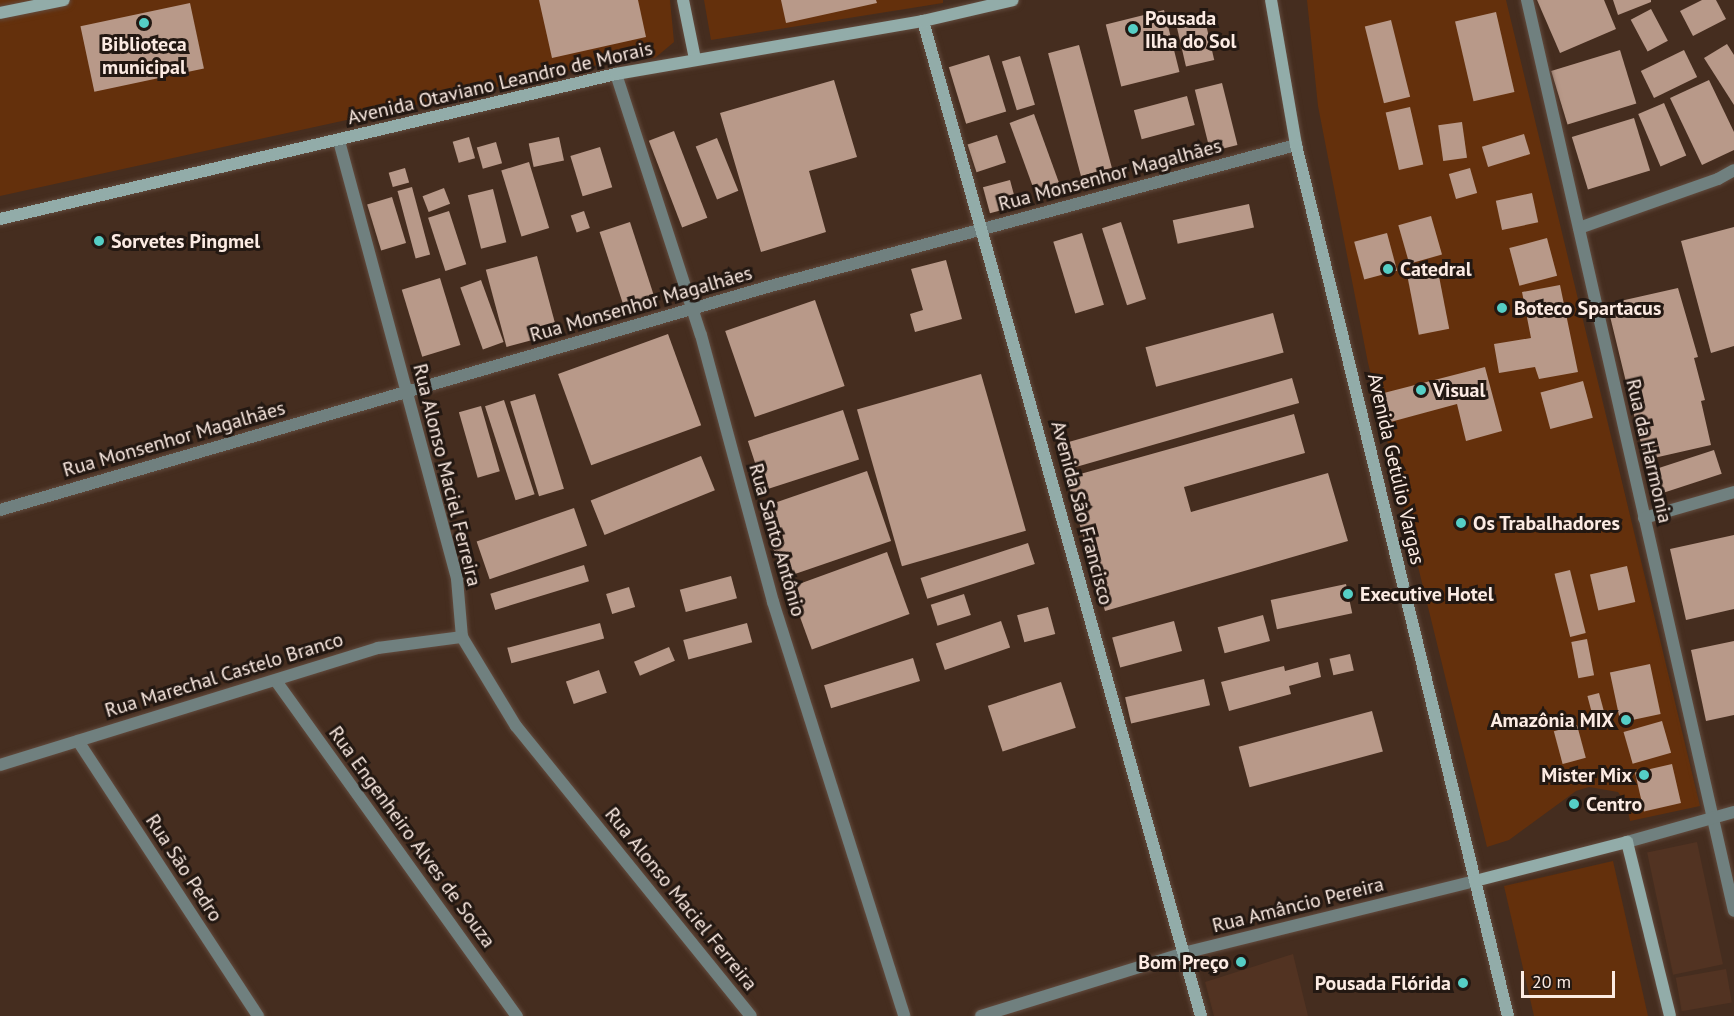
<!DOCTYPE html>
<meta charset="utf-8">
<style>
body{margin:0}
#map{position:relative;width:1734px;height:1016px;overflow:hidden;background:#452d1f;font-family:"PT Sans",sans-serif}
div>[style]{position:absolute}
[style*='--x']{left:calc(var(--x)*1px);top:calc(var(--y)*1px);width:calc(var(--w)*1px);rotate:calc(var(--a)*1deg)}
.built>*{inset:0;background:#523322;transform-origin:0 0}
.green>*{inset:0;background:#64300c}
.building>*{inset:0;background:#b89989;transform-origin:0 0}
.roads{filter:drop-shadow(0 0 2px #624b3e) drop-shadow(0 0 2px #624b3e)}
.street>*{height:12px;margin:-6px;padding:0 6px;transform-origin:6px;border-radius:6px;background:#70807f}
.secondary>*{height:12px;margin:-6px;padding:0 6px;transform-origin:6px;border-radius:6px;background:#92aca9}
.dots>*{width:16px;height:16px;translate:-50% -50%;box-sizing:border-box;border:3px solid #231812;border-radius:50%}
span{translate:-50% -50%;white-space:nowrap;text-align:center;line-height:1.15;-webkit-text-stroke:6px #231812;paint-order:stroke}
.poi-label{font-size:20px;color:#fcebe3;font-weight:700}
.left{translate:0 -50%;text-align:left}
.right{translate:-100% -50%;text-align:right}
.street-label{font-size:20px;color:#fcebe3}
.scale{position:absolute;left:1521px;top:971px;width:94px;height:27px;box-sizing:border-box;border:3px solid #fcebe3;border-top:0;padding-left:8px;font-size:18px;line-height:21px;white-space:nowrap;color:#fcebe3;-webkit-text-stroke:4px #231812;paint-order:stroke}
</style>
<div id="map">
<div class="built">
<div style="left:1697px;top:842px;width:125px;height:51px;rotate:78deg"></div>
<div style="clip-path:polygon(1293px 954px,1308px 1016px,1214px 1016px,1205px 982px)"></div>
<div style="left:1726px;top:969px;width:34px;height:51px;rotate:80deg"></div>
</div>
<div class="green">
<div style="clip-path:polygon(0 0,670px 0,674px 42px,655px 58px,611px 62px,0 196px)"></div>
<div style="clip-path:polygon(704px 0,943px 0,943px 3px,711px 40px)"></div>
<div style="clip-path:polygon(1307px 0,1506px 0,1700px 806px,1630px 821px,1627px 806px,1618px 792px,1589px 787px,1576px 791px,1509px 840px,1487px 847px,1368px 363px,1318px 106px)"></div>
<div style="clip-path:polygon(1613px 861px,1648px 1016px,1534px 1016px,1504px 886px)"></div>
</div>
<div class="building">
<div style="clip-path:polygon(539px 0,638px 0,646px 37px,552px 58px)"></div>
<div style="clip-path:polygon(781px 0,876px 0,877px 3px,786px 23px)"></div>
<div style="clip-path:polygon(1537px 0,1604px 0,1616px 29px,1560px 53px)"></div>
<div style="clip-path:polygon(1613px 0,1651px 0,1651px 2px,1618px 15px)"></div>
<div style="clip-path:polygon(1702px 0,1716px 0,1726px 19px,1693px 36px,1680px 11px)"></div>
<div style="left:190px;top:3px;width:67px;height:112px;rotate:78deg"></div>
<div style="left:1651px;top:9px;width:36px;height:23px;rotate:62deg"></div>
<div style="left:1164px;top:10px;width:64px;height:60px;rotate:76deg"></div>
<div style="left:1496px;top:12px;width:82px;height:42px;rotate:77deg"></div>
<div style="left:1205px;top:20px;width:41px;height:29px;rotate:77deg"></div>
<div style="left:1391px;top:20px;width:79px;height:27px;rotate:76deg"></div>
<div style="clip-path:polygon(1727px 44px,1734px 55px,1734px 105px,1704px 58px)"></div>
<div style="left:1079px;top:45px;width:127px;height:32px;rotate:75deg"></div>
<div style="left:1620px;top:50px;width:56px;height:72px;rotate:73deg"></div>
<div style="left:1684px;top:50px;width:30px;height:48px;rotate:64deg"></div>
<div style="left:989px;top:55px;width:59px;height:42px;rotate:73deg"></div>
<div style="left:1020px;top:56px;width:51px;height:19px;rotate:73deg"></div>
<div style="clip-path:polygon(834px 80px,857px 157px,809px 171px,826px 232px,761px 252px,720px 113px)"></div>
<div style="clip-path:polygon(1709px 80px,1734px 132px,1734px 150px,1702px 165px,1670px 98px)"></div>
<div style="left:1222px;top:83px;width:64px;height:28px;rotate:76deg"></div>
<div style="left:1187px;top:96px;width:30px;height:55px;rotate:75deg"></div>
<div style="left:1664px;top:103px;width:57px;height:28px;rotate:67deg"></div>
<div style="left:1410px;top:107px;width:59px;height:25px;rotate:77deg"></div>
<div style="left:1034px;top:114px;width:75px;height:26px;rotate:70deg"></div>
<div style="left:1634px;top:118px;width:55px;height:65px;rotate:73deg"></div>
<div style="left:1462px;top:122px;width:36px;height:24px;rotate:82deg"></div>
<div style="left:674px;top:131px;width:93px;height:27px;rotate:69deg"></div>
<div style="left:1524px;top:134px;width:21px;height:44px;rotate:73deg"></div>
<div style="left:997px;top:135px;width:29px;height:31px;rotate:72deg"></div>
<div style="left:469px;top:137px;width:22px;height:17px;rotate:74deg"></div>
<div style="left:559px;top:137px;width:24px;height:31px;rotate:78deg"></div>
<div style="left:717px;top:138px;width:57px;height:23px;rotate:68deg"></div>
<div style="left:496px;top:142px;width:22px;height:20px;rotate:74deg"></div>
<div style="left:600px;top:147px;width:42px;height:31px;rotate:73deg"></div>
<div style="left:529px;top:162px;width:69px;height:29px;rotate:73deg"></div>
<div style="left:405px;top:168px;width:15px;height:17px;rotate:74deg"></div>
<div style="left:1470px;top:168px;width:26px;height:22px;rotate:74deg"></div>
<div style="left:1010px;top:180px;width:27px;height:28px;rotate:75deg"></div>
<div style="left:412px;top:187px;width:70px;height:15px;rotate:75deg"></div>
<div style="left:444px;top:188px;width:17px;height:23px;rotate:69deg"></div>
<div style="left:493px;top:189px;width:55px;height:26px;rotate:76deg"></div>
<div style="left:1532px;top:193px;width:30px;height:37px;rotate:78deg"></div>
<div style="left:392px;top:197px;width:48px;height:26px;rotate:73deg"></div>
<div style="left:1249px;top:204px;width:24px;height:78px;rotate:78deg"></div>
<div style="left:449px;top:211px;width:56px;height:22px;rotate:72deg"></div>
<div style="left:584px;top:211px;width:18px;height:14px;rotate:71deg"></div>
<div style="left:1431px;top:216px;width:40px;height:34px;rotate:74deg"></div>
<div style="left:630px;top:222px;width:89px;height:32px;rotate:72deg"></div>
<div style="left:1121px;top:222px;width:81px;height:20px;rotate:72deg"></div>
<div style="clip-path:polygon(1734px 227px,1734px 346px,1711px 353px,1681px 241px)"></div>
<div style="left:1082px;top:233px;width:75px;height:30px;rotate:73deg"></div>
<div style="left:1387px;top:233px;width:39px;height:34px;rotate:75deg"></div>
<div style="left:1547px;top:238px;width:39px;height:39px;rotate:75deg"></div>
<div style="left:537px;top:256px;width:80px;height:53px;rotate:75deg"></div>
<div style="clip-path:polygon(946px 260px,962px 319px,915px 332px,910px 314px,923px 310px,911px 269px)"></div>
<div style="left:1437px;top:266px;width:64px;height:31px;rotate:79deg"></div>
<div style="left:440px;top:278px;width:70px;height:40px;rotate:73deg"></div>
<div style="left:481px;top:280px;width:66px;height:22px;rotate:70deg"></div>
<div style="clip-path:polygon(1560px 285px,1578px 372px,1539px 379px,1535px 367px,1499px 373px,1494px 344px,1531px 338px,1522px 292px)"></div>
<div style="clip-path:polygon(1678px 288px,1698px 357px,1694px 358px,1705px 400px,1701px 401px,1711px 445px,1645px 460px,1607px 304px)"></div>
<div style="left:815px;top:300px;width:91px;height:95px;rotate:71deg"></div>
<div style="left:1273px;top:313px;width:41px;height:132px;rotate:75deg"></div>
<div style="left:668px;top:334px;width:97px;height:117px;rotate:70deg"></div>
<div style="clip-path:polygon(1485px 367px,1502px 431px,1466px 441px,1457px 404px,1383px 424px,1376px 395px)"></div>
<div style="left:981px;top:374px;width:163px;height:129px;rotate:74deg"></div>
<div style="left:1292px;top:378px;width:26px;height:235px;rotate:74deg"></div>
<div style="left:1583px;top:381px;width:38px;height:44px;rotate:75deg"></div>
<div style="left:535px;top:394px;width:99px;height:26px;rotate:73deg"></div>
<div style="left:504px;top:400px;width:99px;height:20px;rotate:72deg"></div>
<div style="left:481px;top:406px;width:68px;height:23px;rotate:74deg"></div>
<div style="left:843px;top:410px;width:52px;height:100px;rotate:72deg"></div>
<div style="clip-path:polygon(1294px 414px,1305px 453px,1184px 487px,1191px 512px,1328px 473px,1348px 541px,1105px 611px,1066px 478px)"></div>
<div style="left:1714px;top:450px;width:25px;height:66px;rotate:72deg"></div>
<div style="left:701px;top:456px;width:37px;height:119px;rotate:68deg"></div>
<div style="left:867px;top:471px;width:74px;height:114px;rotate:71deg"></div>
<div style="left:574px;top:508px;width:40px;height:103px;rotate:71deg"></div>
<div style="clip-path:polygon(1734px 535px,1734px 609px,1686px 620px,1670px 549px)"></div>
<div style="left:1028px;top:543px;width:22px;height:113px;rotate:72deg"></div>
<div style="left:887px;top:552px;width:66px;height:104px;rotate:70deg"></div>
<div style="left:584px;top:565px;width:17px;height:98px;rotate:73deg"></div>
<div style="left:1627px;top:566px;width:37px;height:38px;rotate:77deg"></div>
<div style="left:1570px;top:570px;width:65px;height:16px;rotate:76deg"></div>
<div style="left:731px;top:576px;width:23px;height:53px;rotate:75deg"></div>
<div style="left:1346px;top:584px;width:30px;height:77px;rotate:78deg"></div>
<div style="left:629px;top:587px;width:21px;height:24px;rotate:73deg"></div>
<div style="left:964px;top:594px;width:22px;height:35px;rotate:72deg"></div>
<div style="left:1048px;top:607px;width:28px;height:32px;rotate:75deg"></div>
<div style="left:1263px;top:615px;width:27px;height:47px;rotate:75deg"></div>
<div style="left:1001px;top:621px;width:28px;height:69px;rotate:71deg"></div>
<div style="left:1174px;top:621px;width:31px;height:64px;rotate:75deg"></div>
<div style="left:600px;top:623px;width:16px;height:96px;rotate:75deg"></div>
<div style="left:747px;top:623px;width:20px;height:66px;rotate:75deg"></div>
<div style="left:1587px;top:639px;width:37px;height:16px;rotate:79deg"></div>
<div style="clip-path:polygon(1734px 641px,1734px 715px,1706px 721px,1691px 650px)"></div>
<div style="left:669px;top:647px;width:15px;height:38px;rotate:67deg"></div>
<div style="left:1350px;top:654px;width:17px;height:21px;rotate:77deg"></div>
<div style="left:913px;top:658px;width:24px;height:93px;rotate:73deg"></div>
<div style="clip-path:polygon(1318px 662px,1321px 677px,1289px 686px,1291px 694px,1229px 711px,1221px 682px,1284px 666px,1285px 671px)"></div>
<div style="left:1650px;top:664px;width:51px;height:41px;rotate:78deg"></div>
<div style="left:599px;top:670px;width:24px;height:35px;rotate:71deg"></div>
<div style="left:1204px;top:679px;width:27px;height:81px;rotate:77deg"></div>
<div style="left:1061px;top:682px;width:48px;height:77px;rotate:72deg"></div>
<div style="left:1599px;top:693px;width:20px;height:12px;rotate:75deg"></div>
<div style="left:1372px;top:711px;width:42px;height:138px;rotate:75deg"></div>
<div style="left:1662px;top:721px;width:33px;height:40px;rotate:74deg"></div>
<div style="left:1577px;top:725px;width:34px;height:24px;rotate:75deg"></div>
<div style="left:1672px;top:764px;width:40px;height:38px;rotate:77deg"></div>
</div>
<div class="roads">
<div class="street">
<div style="--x:1527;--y:0;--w:934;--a:77.2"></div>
<div style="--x:616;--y:74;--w:274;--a:72"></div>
<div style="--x:701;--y:335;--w:277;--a:74.9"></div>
<div style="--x:773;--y:602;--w:434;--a:72.4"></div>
<div style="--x:339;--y:141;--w:454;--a:74.9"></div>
<div style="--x:457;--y:579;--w:58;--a:85.1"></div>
<div style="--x:462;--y:637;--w:104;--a:58.8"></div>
<div style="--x:516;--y:726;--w:373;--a:51"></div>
<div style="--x:1579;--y:228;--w:147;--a:-19.4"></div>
<div style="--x:1718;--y:179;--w:18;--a:-29"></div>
<div style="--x:0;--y:510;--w:799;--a:-16.21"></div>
<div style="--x:767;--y:287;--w:548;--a:-15.03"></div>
<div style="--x:1644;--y:518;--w:94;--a:-16.1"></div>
<div style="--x:276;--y:681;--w:413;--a:54.3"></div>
<div style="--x:78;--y:741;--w:329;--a:56.8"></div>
<div style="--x:0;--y:765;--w:396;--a:-17.2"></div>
<div style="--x:378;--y:648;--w:85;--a:-7.5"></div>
<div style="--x:1627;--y:842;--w:111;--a:-15.7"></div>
<div style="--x:981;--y:1016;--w:213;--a:-17.2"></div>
<div style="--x:1184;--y:953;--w:300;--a:-13.9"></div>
</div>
<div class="secondary">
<div style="--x:683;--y:0;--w:60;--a:78.5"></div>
<div style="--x:1271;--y:0;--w:147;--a:80.2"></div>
<div style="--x:1296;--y:145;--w:896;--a:76.32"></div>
<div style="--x:0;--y:13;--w:65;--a:-11.5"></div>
<div style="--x:923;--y:21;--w:1033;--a:74.39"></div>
<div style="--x:0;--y:219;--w:633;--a:-13.25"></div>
<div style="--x:616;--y:74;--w:312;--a:-9.8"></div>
<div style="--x:923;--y:21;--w:92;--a:-13.1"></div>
<div style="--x:1475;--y:881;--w:157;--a:-14.4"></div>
<div style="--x:1627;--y:842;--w:179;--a:76.1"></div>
</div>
</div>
<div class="dots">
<div style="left:144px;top:23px;background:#55cec5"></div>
<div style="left:1133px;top:29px;background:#55cec5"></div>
<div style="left:99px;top:241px;background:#55cec5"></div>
<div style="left:1388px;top:269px;background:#55cec5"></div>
<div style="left:1502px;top:308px;background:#55cec5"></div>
<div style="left:1421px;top:390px;background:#55cec5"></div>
<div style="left:1461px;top:523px;background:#55cec5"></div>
<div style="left:1348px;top:594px;background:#55cec5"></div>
<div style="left:1626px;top:720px;background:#55cec5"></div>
<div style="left:1644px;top:775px;background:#55cec5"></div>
<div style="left:1574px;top:804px;background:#55cec5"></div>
<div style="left:1241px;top:962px;background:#55cec5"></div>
<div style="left:1463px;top:983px;background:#55cec5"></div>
</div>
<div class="poi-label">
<span class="left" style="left:1145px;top:30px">Pousada<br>Ilha do Sol</span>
<span style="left:144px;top:56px">Biblioteca<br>municipal</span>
<span class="left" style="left:111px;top:241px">Sorvetes Pingmel</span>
<span class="left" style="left:1400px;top:269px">Catedral</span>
<span class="left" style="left:1514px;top:308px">Boteco Spartacus</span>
<span class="left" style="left:1433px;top:390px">Visual</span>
<span class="left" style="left:1473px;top:523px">Os Trabalhadores</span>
<span class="left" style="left:1360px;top:594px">Executive Hotel</span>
<span class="right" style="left:1614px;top:720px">Amazônia MIX</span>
<span class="right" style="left:1632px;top:775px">Mister Mix</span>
<span class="left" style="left:1586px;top:804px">Centro</span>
<span class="right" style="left:1229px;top:962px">Bom Preço</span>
<span class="right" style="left:1451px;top:983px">Pousada Flórida</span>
</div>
<div class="street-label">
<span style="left:500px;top:83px;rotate:-13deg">Avenida Otaviano Leandro de Morais</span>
<span style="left:1110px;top:175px;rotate:-15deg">Rua Monsenhor Magalhães</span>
<span style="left:641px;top:304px;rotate:-16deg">Rua Monsenhor Magalhães</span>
<span style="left:174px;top:439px;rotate:-16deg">Rua Monsenhor Magalhães</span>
<span style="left:1649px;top:451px;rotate:77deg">Rua da Harmonia</span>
<span style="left:1396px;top:469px;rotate:77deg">Avenida Getúlio Vargas</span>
<span style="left:447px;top:475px;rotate:76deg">Rua Alonso Maciel Ferreira</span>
<span style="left:1082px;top:513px;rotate:75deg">Avenida São Francisco</span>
<span style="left:777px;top:540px;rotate:74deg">Rua Santo Antônio</span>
<span style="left:224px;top:675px;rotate:-17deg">Rua Marechal Castelo Branco</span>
<span style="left:412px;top:837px;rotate:54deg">Rua Engenheiro Alves de Souza</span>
<span style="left:184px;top:868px;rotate:57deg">Rua São Pedro</span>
<span style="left:681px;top:899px;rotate:51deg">Rua Alonso Maciel Ferreira</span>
<span style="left:1298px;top:905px;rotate:-14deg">Rua Amâncio Pereira</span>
</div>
<div class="scale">20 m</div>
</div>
